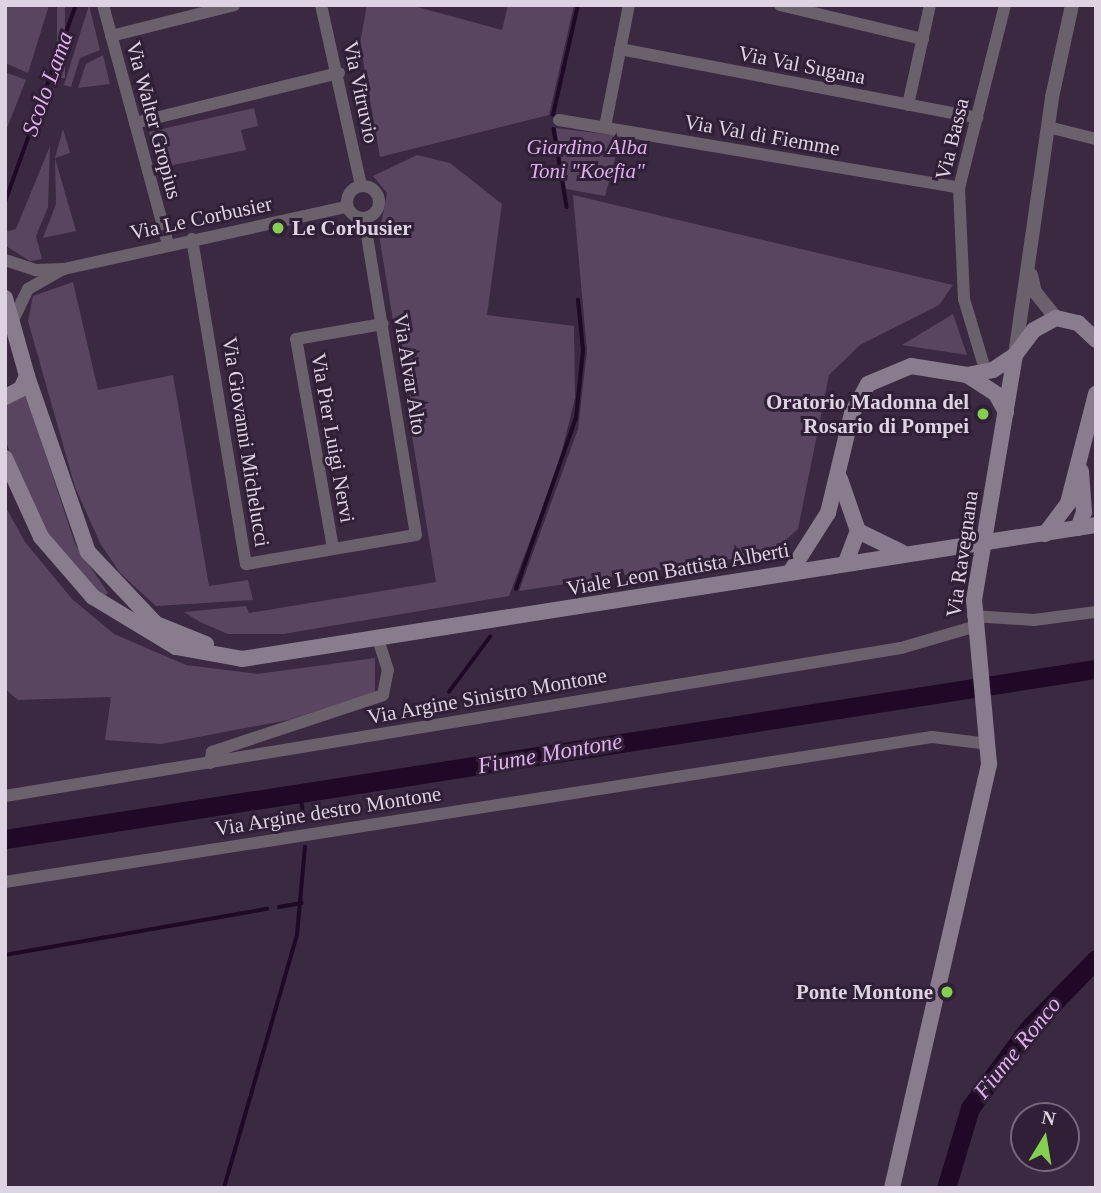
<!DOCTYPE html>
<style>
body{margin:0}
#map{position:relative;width:1101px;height:1193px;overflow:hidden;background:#3a2940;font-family:"Times New Roman",serif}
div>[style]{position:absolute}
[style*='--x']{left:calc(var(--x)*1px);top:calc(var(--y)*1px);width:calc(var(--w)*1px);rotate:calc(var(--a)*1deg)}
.green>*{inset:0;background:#59455f;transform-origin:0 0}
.stream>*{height:3.5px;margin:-1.75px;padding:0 1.75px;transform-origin:1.75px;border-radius:1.75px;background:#1f0926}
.river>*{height:19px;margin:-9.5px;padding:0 9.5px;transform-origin:9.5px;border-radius:9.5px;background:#1f0926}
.minor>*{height:12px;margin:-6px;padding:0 6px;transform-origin:6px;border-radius:6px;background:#6a616d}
.minor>.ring{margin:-6px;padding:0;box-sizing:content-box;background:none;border:12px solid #6a616d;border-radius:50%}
.tertiary>*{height:14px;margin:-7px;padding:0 7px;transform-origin:7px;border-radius:7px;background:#6a616d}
.secondary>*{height:16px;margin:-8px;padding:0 8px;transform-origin:8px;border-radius:8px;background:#8a7c8f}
.dots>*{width:19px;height:19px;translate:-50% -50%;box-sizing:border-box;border:4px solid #301f36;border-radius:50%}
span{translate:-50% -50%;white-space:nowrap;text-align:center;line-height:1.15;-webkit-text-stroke:6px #301f36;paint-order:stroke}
.street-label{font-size:21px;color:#ded3e2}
.park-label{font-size:21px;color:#dbb1ea;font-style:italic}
.poi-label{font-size:21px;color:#ded3e2;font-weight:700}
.left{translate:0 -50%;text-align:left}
.right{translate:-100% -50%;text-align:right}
.water-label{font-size:23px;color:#ddb2ec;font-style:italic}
.frame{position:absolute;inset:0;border:7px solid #ded3e2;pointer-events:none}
.north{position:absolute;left:1010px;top:1102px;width:70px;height:70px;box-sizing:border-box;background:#301f36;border:2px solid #76677b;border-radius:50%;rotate:11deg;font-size:19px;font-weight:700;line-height:28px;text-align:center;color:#ded3e2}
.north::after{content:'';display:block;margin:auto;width:24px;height:32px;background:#83d04e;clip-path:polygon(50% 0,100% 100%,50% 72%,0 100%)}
</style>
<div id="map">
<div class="green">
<div style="clip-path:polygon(5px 5px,49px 5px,28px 73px,5px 63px)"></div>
<div style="left:57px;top:5px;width:8px;height:73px"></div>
<div style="clip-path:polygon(89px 5px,100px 50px,80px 58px,71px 87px,64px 85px)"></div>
<div style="clip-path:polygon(367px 5px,410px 5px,502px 30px,508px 5px,574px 5px,549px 115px,380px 157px,360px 43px)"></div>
<div style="clip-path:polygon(103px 55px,110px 84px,78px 88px,86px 64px)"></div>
<div style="clip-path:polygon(5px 72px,26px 80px,5px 133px)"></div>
<div style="clip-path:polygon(254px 108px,258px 126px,241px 130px,246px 150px,159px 168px,149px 132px)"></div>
<div style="clip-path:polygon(556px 128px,621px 136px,605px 196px,566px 189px)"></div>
<div style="clip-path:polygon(63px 129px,70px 153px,55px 158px,76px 231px,43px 238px,56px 204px,55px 158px)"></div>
<div style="clip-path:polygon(50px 146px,48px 207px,36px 236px,42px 259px,30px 261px,6px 246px,5px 232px,16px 229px)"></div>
<div style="clip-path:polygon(417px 155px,450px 163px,502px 204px,487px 315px,574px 326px,575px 398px,558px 467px,509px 596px,283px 634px,228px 634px,200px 622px,184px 612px,246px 606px,249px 613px,436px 582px,379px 235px,387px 193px,373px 176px)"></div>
<div style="clip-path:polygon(573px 195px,953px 285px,939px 305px,860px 345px,829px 375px,798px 529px,771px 553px,519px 591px,578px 429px,587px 351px)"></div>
<div style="clip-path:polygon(73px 282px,98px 390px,173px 375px,209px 586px,248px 580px,253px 600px,156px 606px,120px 573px,100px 543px,75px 487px,28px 321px,33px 296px)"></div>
<div style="clip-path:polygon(953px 314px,967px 355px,902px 345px)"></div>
<div style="clip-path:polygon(25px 392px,75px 544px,108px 593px,102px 598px,44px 532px,20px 479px,5px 439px,5px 403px)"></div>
<div style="clip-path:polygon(5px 506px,25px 542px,72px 599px,114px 634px,186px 665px,257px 674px,375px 658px,375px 692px,288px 720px,161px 744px,105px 740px,111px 697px,18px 700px,5px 689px)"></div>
</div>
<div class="stream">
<div style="--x:553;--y:115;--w:113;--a:-77.2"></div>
<div style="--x:554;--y:129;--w:79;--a:80.5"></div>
<div style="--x:5;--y:202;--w:209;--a:-70.2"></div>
<div style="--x:516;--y:589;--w:181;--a:-70.7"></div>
<div style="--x:576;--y:418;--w:68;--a:-84.1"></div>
<div style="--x:583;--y:350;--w:50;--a:-95.7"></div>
<div style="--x:449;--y:692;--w:69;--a:-53.3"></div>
<div style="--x:301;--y:797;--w:19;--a:81"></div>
<div style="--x:279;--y:907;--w:23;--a:-10"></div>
<div style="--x:5;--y:955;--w:266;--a:-10"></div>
<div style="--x:224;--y:1188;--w:263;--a:-73.9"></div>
<div style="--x:297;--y:935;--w:88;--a:-84.8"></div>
</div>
<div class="river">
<div style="--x:5;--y:839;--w:1104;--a:-8.86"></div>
<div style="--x:946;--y:1188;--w:84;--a:-73.3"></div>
<div style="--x:970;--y:1108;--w:99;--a:-53.6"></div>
<div style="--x:1029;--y:1028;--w:96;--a:-45.8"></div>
</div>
<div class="minor">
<div style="--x:103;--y:5;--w:248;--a:74.8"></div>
<div style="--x:321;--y:5;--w:185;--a:77.5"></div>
<div style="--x:780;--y:5;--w:147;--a:13.4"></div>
<div style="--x:111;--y:36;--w:127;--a:-14.1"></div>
<div style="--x:620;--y:49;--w:364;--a:10.9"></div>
<div style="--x:908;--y:105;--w:102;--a:-77.6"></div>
<div style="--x:559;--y:120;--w:406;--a:9.6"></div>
<div style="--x:135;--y:123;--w:210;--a:-13.8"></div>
<div style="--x:605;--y:127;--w:124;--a:-78.9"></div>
<div style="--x:1048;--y:127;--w:49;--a:14"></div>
<div class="ring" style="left:347px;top:186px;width:20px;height:20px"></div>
<div style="--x:192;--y:239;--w:329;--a:80.6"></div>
<div style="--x:246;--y:564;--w:172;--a:-9.7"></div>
<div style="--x:416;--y:535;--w:320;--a:-99.3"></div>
<div style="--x:5;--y:260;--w:33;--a:18"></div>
<div style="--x:36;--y:270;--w:28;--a:-2"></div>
<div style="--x:64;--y:269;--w:290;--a:-12.4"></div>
<div style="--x:12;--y:322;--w:37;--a:-64"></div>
<div style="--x:28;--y:289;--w:40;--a:-29.7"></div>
<div style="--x:984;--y:366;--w:70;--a:-106.6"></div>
<div style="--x:964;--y:299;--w:111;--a:-92.6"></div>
<div style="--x:959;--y:188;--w:189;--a:-75.9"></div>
<div style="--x:333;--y:548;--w:212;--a:-100"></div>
<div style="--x:296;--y:339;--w:88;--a:-9.8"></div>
<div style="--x:973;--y:616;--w:61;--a:3.8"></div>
<div style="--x:1034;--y:620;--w:63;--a:-7.4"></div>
<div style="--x:210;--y:763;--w:11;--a:-80"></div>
<div style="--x:212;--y:752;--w:180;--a:-18.4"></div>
<div style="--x:383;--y:695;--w:25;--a:-79"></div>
<div style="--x:388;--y:670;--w:33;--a:-108"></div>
<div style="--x:5;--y:796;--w:908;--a:-9.38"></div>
<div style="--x:901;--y:648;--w:75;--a:-16.3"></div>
<div style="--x:5;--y:882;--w:938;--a:-8.89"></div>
<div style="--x:932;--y:737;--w:57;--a:7"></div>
</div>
<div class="tertiary">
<div style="--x:1031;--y:275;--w:17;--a:77"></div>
<div style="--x:1035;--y:292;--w:33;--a:51"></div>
<div style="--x:1015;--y:355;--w:261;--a:-81.8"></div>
<div style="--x:1052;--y:97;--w:94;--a:-77.7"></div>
</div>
<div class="secondary">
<div style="--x:5;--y:298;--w:81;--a:74.2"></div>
<div style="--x:27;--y:376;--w:14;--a:115"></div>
<div style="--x:21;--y:389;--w:18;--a:153"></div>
<div style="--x:967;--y:375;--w:35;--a:33"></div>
<div style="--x:996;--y:394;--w:21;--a:61"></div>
<div style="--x:27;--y:376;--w:186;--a:70.9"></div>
<div style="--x:88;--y:552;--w:99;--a:46.6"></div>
<div style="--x:156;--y:624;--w:54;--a:21.8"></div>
<div style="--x:5;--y:458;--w:87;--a:65.5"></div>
<div style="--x:41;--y:537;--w:79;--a:49.1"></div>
<div style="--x:93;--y:597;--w:97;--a:31.1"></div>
<div style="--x:176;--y:647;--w:67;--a:10.3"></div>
<div style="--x:242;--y:659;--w:864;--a:-8.92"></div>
<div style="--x:840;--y:479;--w:55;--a:70.9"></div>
<div style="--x:858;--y:531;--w:48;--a:26"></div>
<div style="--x:1078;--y:528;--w:17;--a:-69"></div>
<div style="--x:1084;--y:512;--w:41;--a:-94.2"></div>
<div style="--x:1045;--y:534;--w:39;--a:-53"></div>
<div style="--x:1068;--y:503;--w:113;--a:-75.6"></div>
<div style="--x:846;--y:562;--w:33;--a:-69"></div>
<div style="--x:791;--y:571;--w:69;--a:-57.5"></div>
<div style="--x:828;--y:513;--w:103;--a:-76.5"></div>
<div style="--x:852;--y:413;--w:33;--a:-61"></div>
<div style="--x:868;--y:384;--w:47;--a:-22.7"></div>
<div style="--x:911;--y:366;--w:57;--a:9.1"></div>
<div style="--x:967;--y:375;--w:26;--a:-11"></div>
<div style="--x:993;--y:370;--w:27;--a:-34"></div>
<div style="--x:1015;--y:355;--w:31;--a:-53"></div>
<div style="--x:1034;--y:330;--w:25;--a:-29"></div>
<div style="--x:1056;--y:318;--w:23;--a:13"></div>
<div style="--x:1078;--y:323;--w:25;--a:43"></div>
<div style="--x:892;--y:1188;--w:435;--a:-77.1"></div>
<div style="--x:989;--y:764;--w:165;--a:-95.2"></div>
<div style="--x:974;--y:600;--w:248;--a:-80.5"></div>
</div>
<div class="dots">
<div style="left:278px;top:228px;background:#83d04e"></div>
<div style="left:983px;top:414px;background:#83d04e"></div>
<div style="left:947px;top:992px;background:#83d04e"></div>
</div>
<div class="street-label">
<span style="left:802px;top:65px;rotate:11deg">Via Val Sugana</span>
<span style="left:361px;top:92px;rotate:78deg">Via Vitruvio</span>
<span style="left:154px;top:120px;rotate:75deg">Via Walter Gropius</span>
<span style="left:762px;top:135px;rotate:10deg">Via Val di Fiemme</span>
<span style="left:952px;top:139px;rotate:-76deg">Via Bassa</span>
<span style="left:201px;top:218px;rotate:-12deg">Via Le Corbusier</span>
<span style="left:410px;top:374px;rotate:81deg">Via Alvar Alto</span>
<span style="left:333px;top:438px;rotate:80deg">Via Pier Luigi Nervi</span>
<span style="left:246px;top:442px;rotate:81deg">Via Giovanni Michelucci</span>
<span style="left:962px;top:554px;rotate:-82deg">Via Ravegnana</span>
<span style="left:678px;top:569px;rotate:-10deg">Viale Leon Battista Alberti</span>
<span style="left:487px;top:696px;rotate:-10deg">Via Argine Sinistro Montone</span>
<span style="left:328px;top:811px;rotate:-9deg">Via Argine destro Montone</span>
</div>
<div class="park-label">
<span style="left:587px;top:159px">Giardino Alba<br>Toni "Koefia"</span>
</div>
<div class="poi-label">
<span class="left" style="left:292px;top:228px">Le Corbusier</span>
<span class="right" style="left:969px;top:414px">Oratorio Madonna del<br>Rosario di Pompei</span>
<span class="right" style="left:933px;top:992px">Ponte Montone</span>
</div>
<div class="water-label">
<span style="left:48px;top:84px;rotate:-70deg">Scolo Lama</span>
<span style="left:550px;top:754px;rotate:-10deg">Fiume Montone</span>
<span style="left:1018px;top:1048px;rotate:-51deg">Fiume Ronco</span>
</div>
<div class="frame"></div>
<div class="north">N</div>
</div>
